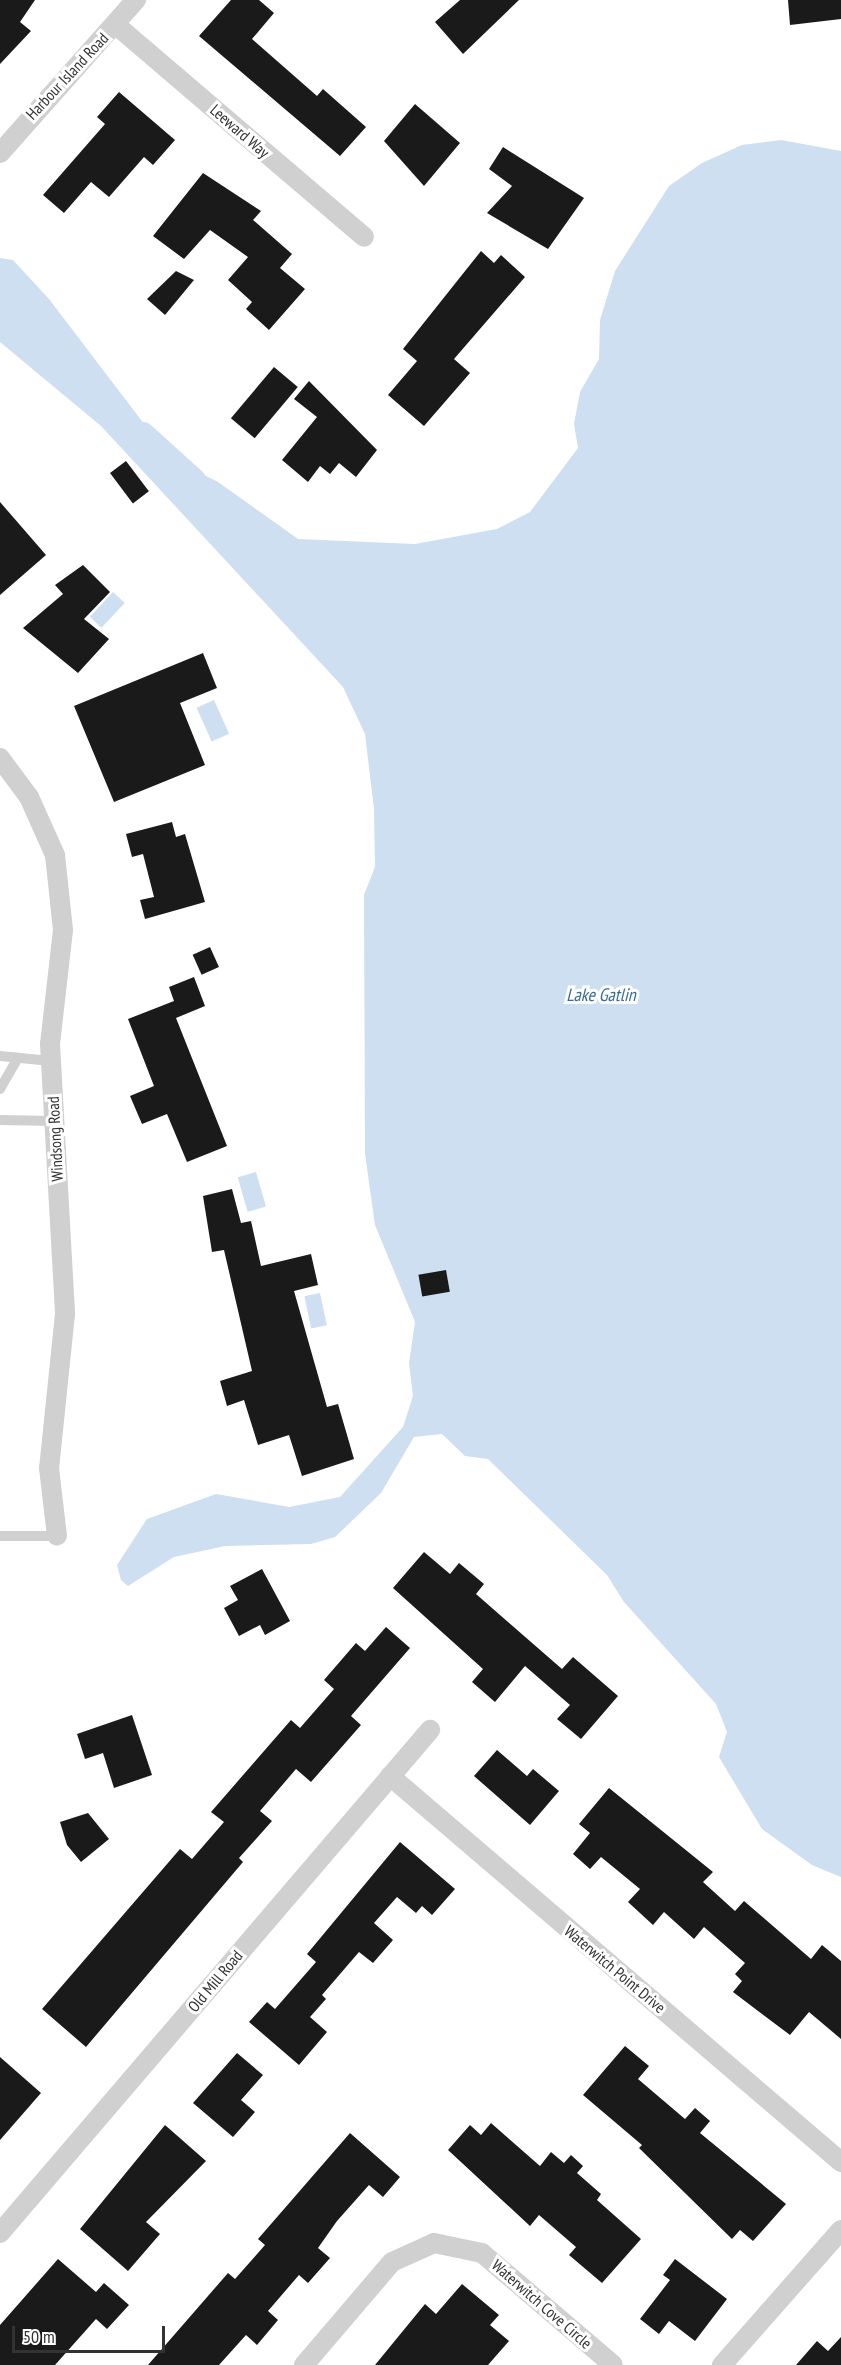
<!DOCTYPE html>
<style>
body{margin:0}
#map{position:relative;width:841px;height:2365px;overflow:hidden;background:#fff;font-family:"PT Sans Narrow",sans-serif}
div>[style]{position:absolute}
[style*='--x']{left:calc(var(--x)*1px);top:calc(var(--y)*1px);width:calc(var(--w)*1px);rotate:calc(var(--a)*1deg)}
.water>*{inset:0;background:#cddff0;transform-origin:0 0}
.canal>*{height:21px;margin:-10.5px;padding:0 10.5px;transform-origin:10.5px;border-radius:10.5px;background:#cddff0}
.building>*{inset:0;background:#1a1a1a;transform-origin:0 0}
.service>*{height:10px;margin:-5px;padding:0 5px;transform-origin:5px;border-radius:5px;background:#d0d0d0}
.minor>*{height:20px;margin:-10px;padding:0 10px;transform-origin:10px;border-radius:10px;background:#d0d0d0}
span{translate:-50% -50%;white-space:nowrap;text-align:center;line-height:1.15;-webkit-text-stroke:6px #fff;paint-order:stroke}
.street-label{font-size:16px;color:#333}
.water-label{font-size:18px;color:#3a6d9c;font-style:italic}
.scale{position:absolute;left:12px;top:2326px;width:153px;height:27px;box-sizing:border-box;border:3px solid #333;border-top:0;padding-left:8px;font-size:18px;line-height:21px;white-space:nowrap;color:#333;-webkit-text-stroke:4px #fff;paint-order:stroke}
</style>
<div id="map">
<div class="water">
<div style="clip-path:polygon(781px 140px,841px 151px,841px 1877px,812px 1865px,762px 1829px,719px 1757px,727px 1732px,716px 1704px,624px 1602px,607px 1575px,488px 1459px,465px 1456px,442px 1434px,414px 1437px,381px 1493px,335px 1537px,311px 1544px,225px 1546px,174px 1557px,128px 1586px,121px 1580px,117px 1565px,147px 1519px,216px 1494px,289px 1507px,340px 1497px,403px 1427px,413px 1396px,409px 1363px,415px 1322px,375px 1225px,365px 1154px,364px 895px,375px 867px,374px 809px,365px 734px,343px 687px,101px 426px,0 342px,0 258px,13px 260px,49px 299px,170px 458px,218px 482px,298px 539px,415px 544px,497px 529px,530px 512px,578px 448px,574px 424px,580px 392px,599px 359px,600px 320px,615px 271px,669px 186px,702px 163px,742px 145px)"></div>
<div style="left:113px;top:592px;width:16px;height:34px;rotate:43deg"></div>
<div style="left:214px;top:700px;width:37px;height:19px;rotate:66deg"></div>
<div style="left:256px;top:1172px;width:36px;height:19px;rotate:74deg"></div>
<div style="left:320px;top:1293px;width:33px;height:16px;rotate:78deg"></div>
</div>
<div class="canal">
<div style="--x:143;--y:432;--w:70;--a:42.1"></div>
</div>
<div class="building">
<div style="clip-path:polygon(0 0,35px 0,20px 22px,31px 31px,0 64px)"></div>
<div style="clip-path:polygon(231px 0,259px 0,274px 13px,252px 39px,317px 96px,323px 89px,366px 127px,340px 156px,199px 36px)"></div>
<div style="clip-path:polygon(460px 0,519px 0,463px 54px,435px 22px)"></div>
<div style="clip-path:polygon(788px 0,841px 0,841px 19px,790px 25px)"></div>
<div style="clip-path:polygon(119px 92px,175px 140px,153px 165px,144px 157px,109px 197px,91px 182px,64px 213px,43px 195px,105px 124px,97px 117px)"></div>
<div style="clip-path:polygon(415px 104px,460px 143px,424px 186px,384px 141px)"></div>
<div style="clip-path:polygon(503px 147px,584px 198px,548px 249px,487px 213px,512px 186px,489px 169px)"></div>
<div style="clip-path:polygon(203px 173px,261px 211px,253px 220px,292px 254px,280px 268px,305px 289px,269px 330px,246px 309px,252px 302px,228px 280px,248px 257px,210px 230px,184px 259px,153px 236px)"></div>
<div style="clip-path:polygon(481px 251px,494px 263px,501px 255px,525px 277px,454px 359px,470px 373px,424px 426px,388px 395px,417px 361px,403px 349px)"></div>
<div style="clip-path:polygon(176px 271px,194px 280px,165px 315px,147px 299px)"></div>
<div style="left:274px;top:367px;width:31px;height:67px;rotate:40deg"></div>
<div style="clip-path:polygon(309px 381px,377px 450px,356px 477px,339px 463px,330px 474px,320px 466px,308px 482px,282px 460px,317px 417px,294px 399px)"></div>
<div style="left:126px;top:461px;width:38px;height:20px;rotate:53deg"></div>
<div style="clip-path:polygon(0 502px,46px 555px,0 595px)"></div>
<div style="clip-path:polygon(83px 565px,110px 592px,84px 619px,109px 639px,78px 673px,23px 628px,63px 594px,55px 585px)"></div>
<div style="clip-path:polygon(203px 653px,217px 688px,180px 703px,205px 765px,114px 802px,74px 706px)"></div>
<div style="clip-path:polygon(172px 822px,176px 837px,185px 834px,205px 902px,145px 919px,140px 900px,154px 897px,143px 854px,132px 857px,126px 834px)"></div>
<div style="left:210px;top:947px;width:22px;height:19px;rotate:66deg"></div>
<div style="clip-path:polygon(194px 977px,205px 1006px,176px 1018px,227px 1146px,187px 1162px,167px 1114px,142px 1124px,130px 1096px,154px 1086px,128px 1019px,174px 1001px,169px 987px)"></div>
<div style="clip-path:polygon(232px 1189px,241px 1223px,251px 1221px,261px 1266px,311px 1254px,318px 1285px,294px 1291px,327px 1407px,338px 1404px,354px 1459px,302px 1476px,289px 1435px,258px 1445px,244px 1400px,227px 1406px,220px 1381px,252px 1371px,224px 1250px,212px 1252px,203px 1196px)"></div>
<div style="left:446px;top:1270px;width:22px;height:28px;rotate:80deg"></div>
<div style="clip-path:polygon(424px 1552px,450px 1574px,459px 1563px,484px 1584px,476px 1594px,562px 1669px,573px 1657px,618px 1696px,581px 1739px,557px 1719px,570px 1705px,525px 1666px,495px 1702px,472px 1682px,483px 1669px,393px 1588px)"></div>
<div style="clip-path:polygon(262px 1569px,290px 1621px,265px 1635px,260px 1625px,239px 1636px,224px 1608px,238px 1600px,230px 1586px)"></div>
<div style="clip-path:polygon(386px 1627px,410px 1648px,351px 1716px,361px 1725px,311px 1782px,296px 1769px,260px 1811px,272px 1821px,239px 1858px,243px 1862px,86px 2047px,42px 2009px,180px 1849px,192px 1859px,224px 1822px,211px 1812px,291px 1720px,300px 1728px,334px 1689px,324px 1680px,356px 1643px,365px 1651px)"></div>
<div style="clip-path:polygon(132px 1715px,152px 1775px,114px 1788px,103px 1753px,85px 1759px,77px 1734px)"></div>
<div style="clip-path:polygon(497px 1750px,527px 1776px,533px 1769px,559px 1791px,530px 1825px,474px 1776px)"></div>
<div style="clip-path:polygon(609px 1788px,713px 1872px,703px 1882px,735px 1911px,744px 1901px,811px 1959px,822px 1945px,841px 1961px,841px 2039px,809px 2012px,790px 2035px,733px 1992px,742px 1981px,735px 1974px,745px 1963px,704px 1927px,694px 1939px,664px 1912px,653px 1925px,628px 1902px,640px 1889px,601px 1857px,590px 1869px,573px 1854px,590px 1833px,579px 1824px)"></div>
<div style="clip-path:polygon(88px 1813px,109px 1839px,81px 1862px,67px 1845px,60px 1822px)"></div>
<div style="clip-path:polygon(400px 1842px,455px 1889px,432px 1915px,422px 1906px,416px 1913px,397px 1897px,374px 1923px,393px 1940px,373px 1963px,359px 1952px,322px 1995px,326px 1999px,310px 2017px,327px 2032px,299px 2065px,249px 2022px,267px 2002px,275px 2009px,316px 1962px,307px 1954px)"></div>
<div style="clip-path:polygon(625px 2046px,649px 2066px,638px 2079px,685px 2119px,695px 2108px,710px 2121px,700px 2133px,786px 2204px,753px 2241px,740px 2230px,732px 2239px,639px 2148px,642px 2145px,583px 2095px)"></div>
<div style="clip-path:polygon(237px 2053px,263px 2075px,241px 2100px,255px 2112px,233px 2137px,193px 2103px)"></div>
<div style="clip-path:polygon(0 2057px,41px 2093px,0 2140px)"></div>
<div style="clip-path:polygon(491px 2123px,540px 2166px,551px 2152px,564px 2163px,571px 2155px,583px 2166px,577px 2173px,601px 2194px,597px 2200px,641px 2239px,602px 2283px,569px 2255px,576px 2247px,539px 2215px,530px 2226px,448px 2150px,470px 2125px,481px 2135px)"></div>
<div style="clip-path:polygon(165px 2125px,206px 2161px,146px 2222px,160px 2234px,128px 2271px,80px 2229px)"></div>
<div style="clip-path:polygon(350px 2133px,400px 2177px,383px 2197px,369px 2185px,337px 2221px,318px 2248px,330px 2258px,308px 2283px,299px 2275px,268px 2311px,278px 2320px,257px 2345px,246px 2335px,219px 2365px,148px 2365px,228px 2273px,235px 2279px,265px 2245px,258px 2239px)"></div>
<div style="clip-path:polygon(58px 2259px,96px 2292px,104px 2283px,129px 2305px,107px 2329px,96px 2319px,55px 2365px,0 2365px,0 2325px)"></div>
<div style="clip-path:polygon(675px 2259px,727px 2299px,695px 2341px,669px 2321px,659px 2334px,640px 2319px,670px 2280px,663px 2275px)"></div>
<div style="clip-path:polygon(462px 2284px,499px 2315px,490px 2325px,509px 2341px,488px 2365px,375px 2365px,425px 2304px,436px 2314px)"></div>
<div style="clip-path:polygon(841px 2337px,841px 2365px,796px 2365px,817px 2341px,828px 2351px)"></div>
</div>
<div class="service">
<div style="--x:0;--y:1056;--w:51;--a:5.6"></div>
<div style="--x:0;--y:1089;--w:36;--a:-60"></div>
<div style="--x:0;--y:1120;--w:54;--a:1.1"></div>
<div style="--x:0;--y:1536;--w:57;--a:0"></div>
</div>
<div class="minor">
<div style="--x:116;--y:25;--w:326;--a:40.5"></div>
<div style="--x:0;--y:153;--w:205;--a:-48.4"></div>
<div style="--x:0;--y:758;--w:49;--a:53.4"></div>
<div style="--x:29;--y:797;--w:64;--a:65.9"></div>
<div style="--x:55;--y:855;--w:75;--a:83.9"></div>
<div style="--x:63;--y:930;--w:115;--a:96.5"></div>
<div style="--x:50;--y:1044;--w:270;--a:86.8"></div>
<div style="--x:65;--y:1314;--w:155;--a:95.9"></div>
<div style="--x:49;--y:1468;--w:68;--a:83.3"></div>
<div style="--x:390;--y:1776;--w:594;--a:40.56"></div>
<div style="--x:0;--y:2233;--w:662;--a:-49.47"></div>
<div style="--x:304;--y:2365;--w:135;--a:-49.5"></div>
<div style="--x:392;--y:2262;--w:46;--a:-24.3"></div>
<div style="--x:434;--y:2243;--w:49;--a:11.8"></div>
<div style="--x:482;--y:2253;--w:172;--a:40.5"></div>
<div style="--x:722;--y:2365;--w:180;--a:-48.6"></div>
</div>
<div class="street-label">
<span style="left:67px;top:76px;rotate:-47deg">Harbour Island Road</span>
<span style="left:240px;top:131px;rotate:41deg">Leeward Way</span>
<span style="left:55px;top:1139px;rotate:-93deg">Windsong Road</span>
<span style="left:615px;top:1969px;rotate:40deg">Waterwitch Point Drive</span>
<span style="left:215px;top:1981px;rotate:-50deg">Old Mill Road</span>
<span style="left:542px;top:2304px;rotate:41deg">Waterwitch Cove Circle</span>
</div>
<div class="water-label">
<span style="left:601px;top:995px">Lake Gatlin</span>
</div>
<div class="scale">50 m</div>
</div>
